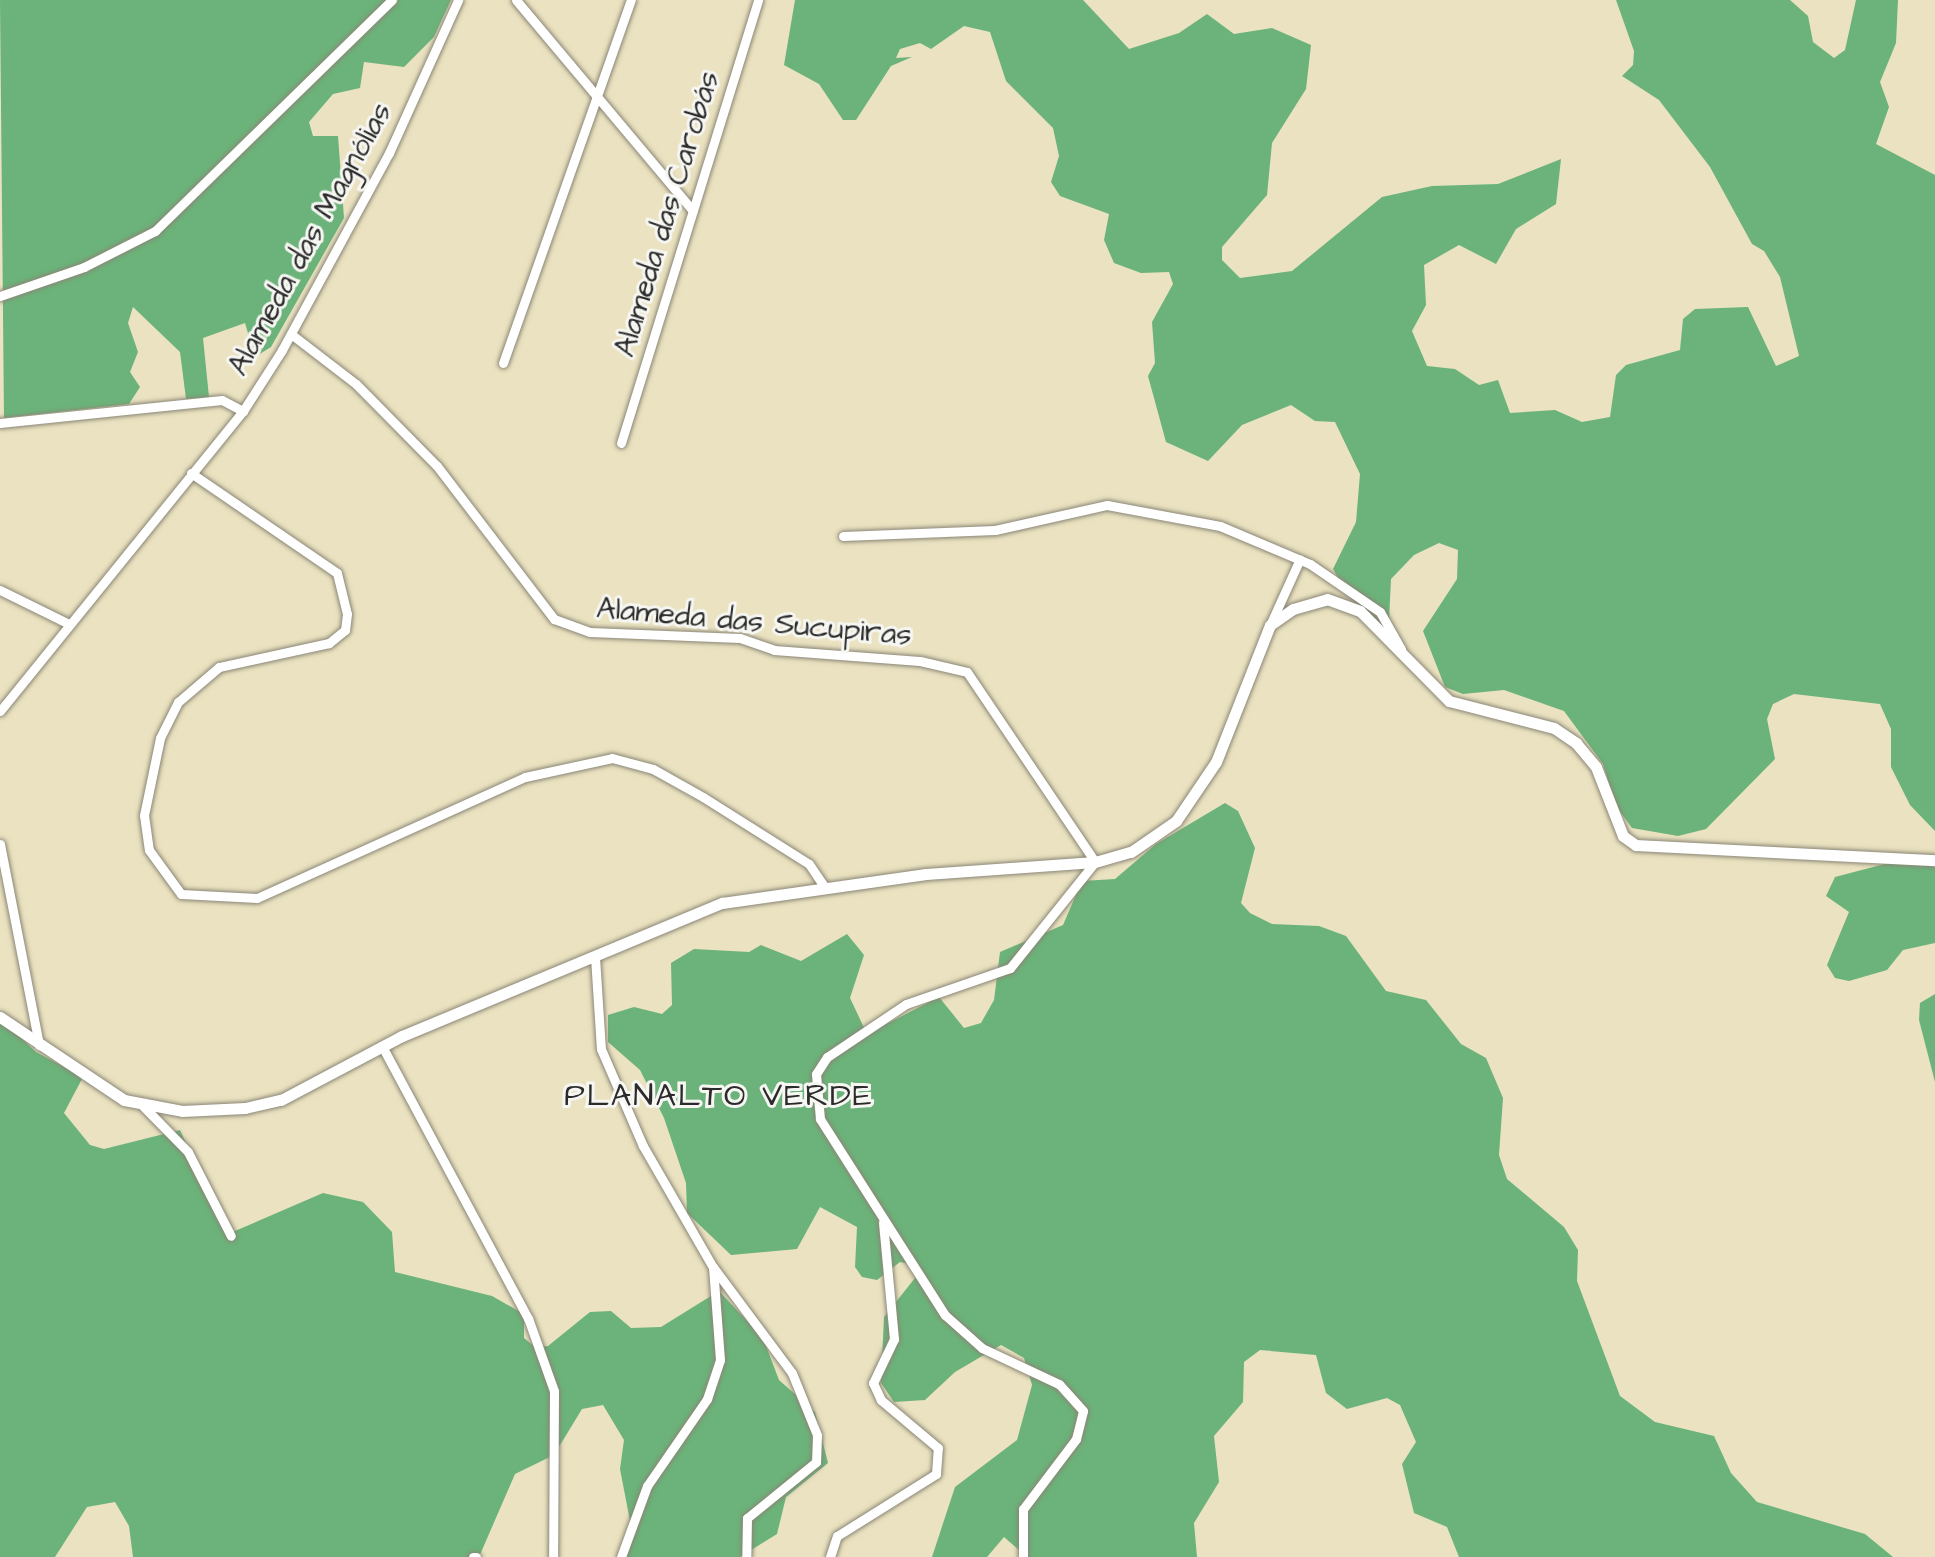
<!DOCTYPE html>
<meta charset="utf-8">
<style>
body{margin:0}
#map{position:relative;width:1935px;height:1557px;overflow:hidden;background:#eae2c0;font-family:"Architects Daughter",sans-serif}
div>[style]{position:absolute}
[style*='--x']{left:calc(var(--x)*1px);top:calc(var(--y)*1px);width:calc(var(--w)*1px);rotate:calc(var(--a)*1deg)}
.forest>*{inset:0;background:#6bb37a}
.roads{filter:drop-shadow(0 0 2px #8a8676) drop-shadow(0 0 2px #8a8676)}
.minor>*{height:9px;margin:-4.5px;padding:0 4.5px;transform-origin:4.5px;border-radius:4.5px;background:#fff}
.tertiary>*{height:11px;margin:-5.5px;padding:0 5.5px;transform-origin:5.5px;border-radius:5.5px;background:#fff}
span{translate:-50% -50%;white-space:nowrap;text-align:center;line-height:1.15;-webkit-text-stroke:6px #f6f6f2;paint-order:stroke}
.street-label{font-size:30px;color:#2b2b2b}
.neighbourhood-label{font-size:32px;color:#2b2b2b;letter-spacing:2px}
</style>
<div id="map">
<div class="forest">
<div style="clip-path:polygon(0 0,451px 0,434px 37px,404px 67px,364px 62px,360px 88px,333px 94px,309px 122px,313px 136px,338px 136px,344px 218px,271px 347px,255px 357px,245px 323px,203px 338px,209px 397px,186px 399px,180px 352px,133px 307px,128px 323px,138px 352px,130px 372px,140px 387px,129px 404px,4px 418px)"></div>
<div style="clip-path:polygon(795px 0,1083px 0,1129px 49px,1179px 33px,1207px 14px,1234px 34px,1272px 28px,1311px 45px,1306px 89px,1272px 143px,1267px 195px,1222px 247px,1222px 260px,1240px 278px,1292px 271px,1382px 197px,1432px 186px,1498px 184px,1561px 159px,1556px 204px,1516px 229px,1496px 264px,1459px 245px,1424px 265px,1426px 305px,1412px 331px,1427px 366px,1455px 369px,1479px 385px,1498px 380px,1510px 413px,1555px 410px,1582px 422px,1610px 417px,1616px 375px,1626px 365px,1680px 350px,1683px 319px,1695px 309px,1748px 307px,1776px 366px,1799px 356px,1780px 277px,1764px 251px,1752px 244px,1710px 167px,1659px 100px,1622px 76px,1633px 65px,1634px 51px,1616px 0,1790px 0,1808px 16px,1813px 42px,1834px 58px,1845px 50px,1856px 0,1898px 0,1896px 43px,1880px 82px,1889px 107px,1876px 144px,1935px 175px,1935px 831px,1910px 805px,1891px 767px,1891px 729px,1880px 704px,1794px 694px,1773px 704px,1767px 719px,1775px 759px,1706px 829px,1678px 836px,1632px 828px,1616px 806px,1603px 764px,1564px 711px,1504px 690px,1463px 694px,1445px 687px,1423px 631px,1457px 579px,1458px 550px,1439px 543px,1414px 555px,1391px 579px,1389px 620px,1375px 622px,1348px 595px,1333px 569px,1356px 522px,1360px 474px,1335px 422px,1315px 421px,1291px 405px,1242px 425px,1208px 461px,1166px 442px,1148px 376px,1155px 363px,1152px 322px,1173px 284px,1169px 272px,1141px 273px,1114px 263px,1104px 240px,1109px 214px,1060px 196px,1051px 182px,1059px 156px,1053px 128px,1006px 81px,990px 32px,964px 26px,931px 49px,920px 43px,900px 49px,896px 58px,912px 57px,891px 66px,856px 120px,843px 120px,819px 84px,784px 65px)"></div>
<div style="clip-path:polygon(1225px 803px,1238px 811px,1255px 848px,1241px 903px,1250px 913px,1272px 924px,1319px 926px,1346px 936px,1386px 991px,1426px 1000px,1461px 1044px,1486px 1058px,1503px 1098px,1499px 1155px,1507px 1179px,1564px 1227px,1578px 1250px,1577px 1281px,1620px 1396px,1655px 1422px,1714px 1436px,1731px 1473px,1757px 1502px,1865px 1534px,1893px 1557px,1459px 1557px,1447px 1527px,1414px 1513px,1402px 1464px,1416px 1442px,1400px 1405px,1387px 1398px,1347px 1409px,1326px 1393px,1316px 1355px,1260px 1350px,1244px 1362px,1243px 1402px,1214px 1436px,1219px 1482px,1194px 1523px,1197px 1557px,1027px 1557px,1004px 1537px,987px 1557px,932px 1557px,955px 1487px,1017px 1440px,1032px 1385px,1024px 1358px,1001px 1345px,955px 1372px,925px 1400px,894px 1402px,881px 1383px,884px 1317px,915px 1278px,910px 1264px,900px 1262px,877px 1280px,862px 1277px,855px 1267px,857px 1227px,820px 1207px,797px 1249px,731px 1255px,687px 1213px,686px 1183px,664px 1118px,640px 1070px,608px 1042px,608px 1015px,634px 1007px,662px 1014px,672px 1005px,671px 963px,694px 949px,749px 952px,761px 945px,801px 961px,847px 934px,864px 955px,850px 998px,867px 1034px,939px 997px,964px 1028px,981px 1023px,994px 1000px,1000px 952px,1063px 925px,1082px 881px,1115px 879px,1156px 844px)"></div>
<div style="clip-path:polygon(1900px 860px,1935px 864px,1935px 943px,1903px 950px,1887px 970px,1849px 981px,1835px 978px,1827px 965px,1849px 912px,1826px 896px,1835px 877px)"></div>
<div style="clip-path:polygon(1935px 994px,1935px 1082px,1919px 1020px,1920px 1003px)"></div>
<div style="clip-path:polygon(0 1018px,36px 1052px,83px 1077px,64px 1113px,90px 1145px,104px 1149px,180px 1130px,228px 1234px,323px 1193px,363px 1202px,392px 1232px,395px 1272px,492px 1296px,524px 1314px,524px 1338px,535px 1347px,548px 1346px,590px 1312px,611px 1311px,631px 1328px,661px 1327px,719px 1291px,763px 1338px,779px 1380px,815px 1412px,828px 1463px,786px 1497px,777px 1534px,740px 1557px,622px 1557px,630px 1521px,620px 1469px,624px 1440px,603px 1405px,582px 1409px,554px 1455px,515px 1474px,479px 1557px,133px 1557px,129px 1526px,115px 1502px,87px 1507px,55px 1557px,0 1557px)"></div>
</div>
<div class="roads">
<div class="minor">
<div style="--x:516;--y:0;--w:275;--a:50"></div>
<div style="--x:0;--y:296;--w:89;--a:-19"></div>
<div style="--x:84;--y:267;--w:80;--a:-26.9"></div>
<div style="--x:155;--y:231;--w:331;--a:-44.3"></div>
<div style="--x:291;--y:334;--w:82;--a:37.6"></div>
<div style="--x:356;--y:384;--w:115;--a:45.4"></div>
<div style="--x:437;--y:466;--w:193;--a:52.6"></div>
<div style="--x:554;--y:619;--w:38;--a:20"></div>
<div style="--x:590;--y:632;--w:150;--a:2.3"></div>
<div style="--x:740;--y:638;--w:36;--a:19"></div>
<div style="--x:774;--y:650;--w:146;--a:4.3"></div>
<div style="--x:920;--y:661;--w:48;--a:13.2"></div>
<div style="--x:967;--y:672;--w:229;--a:56"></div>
<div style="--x:1095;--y:862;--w:136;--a:128.7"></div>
<div style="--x:1010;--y:968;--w:110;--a:160.9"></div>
<div style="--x:906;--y:1004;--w:95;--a:146.1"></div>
<div style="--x:827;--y:1057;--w:20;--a:123"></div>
<div style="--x:816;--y:1074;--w:45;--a:84.9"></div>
<div style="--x:820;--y:1119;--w:232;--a:57.5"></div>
<div style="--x:945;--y:1315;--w:50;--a:41.7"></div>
<div style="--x:982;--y:1348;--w:85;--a:25.1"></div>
<div style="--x:1059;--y:1384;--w:36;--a:48"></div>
<div style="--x:1083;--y:1411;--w:29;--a:104"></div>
<div style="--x:1076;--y:1439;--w:88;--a:127.1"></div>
<div style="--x:1023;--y:1509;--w:48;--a:90"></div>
<div style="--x:503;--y:363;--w:385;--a:-70.6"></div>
<div style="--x:0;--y:423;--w:223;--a:-5.9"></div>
<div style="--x:222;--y:400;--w:24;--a:28"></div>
<div style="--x:621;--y:443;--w:464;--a:-72.8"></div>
<div style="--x:191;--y:473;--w:177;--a:34.4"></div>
<div style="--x:337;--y:573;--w:42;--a:76.3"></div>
<div style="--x:347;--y:614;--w:16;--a:97"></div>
<div style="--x:345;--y:630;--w:21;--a:141"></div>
<div style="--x:329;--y:643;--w:113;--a:167.7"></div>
<div style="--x:219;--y:667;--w:54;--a:139.5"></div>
<div style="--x:178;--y:702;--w:40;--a:116.6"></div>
<div style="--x:160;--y:738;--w:79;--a:101.7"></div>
<div style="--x:144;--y:815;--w:35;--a:82"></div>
<div style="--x:149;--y:850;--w:54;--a:54"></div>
<div style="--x:181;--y:894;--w:76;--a:3"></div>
<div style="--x:257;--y:898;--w:294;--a:-24.3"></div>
<div style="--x:525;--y:777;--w:89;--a:-12.3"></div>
<div style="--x:612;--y:758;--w:42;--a:15"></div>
<div style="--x:653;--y:769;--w:57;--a:29.2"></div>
<div style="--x:703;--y:797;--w:125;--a:32.3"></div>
<div style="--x:809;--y:864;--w:27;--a:56"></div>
<div style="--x:843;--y:536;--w:152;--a:-2.3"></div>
<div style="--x:995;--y:530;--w:115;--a:-12.6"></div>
<div style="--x:1107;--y:505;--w:115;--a:10.5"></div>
<div style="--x:1220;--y:526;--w:98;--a:22.9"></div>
<div style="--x:1310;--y:564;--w:85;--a:34.4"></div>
<div style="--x:1380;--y:612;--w:43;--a:60.4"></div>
<div style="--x:0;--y:590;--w:77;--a:26.2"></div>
<div style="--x:1270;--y:625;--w:72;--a:-65.6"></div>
<div style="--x:0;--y:711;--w:386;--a:-51"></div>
<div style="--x:243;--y:411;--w:72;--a:-57.4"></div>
<div style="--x:282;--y:350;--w:224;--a:-61.5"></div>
<div style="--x:389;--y:153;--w:168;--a:-65.7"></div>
<div style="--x:0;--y:844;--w:205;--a:79"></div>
<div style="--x:595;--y:957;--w:92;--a:86.3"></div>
<div style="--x:601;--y:1049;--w:106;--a:66.6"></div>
<div style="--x:643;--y:1146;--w:140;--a:60"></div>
<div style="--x:713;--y:1267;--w:132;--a:53.3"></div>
<div style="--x:792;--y:1373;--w:67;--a:68"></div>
<div style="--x:817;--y:1435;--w:27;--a:92"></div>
<div style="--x:816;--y:1462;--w:89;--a:140.9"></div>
<div style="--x:747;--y:1518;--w:39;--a:91"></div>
<div style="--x:382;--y:1046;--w:309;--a:61.8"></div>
<div style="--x:528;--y:1318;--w:77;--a:70.4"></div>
<div style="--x:554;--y:1391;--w:166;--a:90.3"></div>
<div style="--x:143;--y:1106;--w:64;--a:45.6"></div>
<div style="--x:188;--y:1152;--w:94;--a:62.9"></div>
<div style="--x:473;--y:1557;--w:3;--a:0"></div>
<div style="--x:621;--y:1557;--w:76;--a:-69.9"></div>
<div style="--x:647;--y:1486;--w:106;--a:-55.4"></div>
<div style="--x:707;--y:1399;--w:41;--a:-71.6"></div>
<div style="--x:720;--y:1360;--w:93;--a:-94.3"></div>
<div style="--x:830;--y:1557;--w:22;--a:-72"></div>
<div style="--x:837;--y:1536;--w:117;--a:-32.1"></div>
<div style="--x:936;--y:1474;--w:26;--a:-86"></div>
<div style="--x:938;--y:1448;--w:75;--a:-139.9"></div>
<div style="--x:881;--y:1400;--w:19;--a:-115"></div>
<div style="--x:873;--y:1383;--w:49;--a:-64.5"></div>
<div style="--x:894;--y:1339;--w:117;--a:-95.4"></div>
</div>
<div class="tertiary">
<div style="--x:0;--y:1017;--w:149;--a:33.8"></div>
<div style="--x:124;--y:1100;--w:59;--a:10.7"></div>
<div style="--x:182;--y:1111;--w:63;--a:-2.7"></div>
<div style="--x:245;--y:1108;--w:37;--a:-13"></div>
<div style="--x:281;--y:1100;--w:137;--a:-27.9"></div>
<div style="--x:402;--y:1036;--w:347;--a:-22.6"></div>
<div style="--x:722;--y:903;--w:206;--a:-8.1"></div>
<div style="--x:926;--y:874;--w:169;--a:-4.1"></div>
<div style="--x:1095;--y:862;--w:37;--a:-16"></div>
<div style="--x:1131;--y:852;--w:55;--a:-34.6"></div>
<div style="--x:1176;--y:821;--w:71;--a:-55.9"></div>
<div style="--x:1216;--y:762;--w:147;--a:-68.5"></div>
<div style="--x:1270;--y:625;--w:28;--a:-35"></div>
<div style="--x:1293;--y:609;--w:35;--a:-16"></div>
<div style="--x:1327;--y:599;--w:35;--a:20"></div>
<div style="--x:1360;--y:611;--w:127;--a:45.3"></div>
<div style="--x:1449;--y:701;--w:108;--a:14.4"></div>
<div style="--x:1554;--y:728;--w:27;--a:34"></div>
<div style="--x:1576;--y:743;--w:31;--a:50"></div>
<div style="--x:1596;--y:767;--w:74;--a:68.6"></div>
<div style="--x:1623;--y:836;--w:16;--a:35"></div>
<div style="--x:1636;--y:845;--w:299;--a:2.9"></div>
</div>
</div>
<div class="street-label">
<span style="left:667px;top:214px;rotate:-73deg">Alameda das Carobás</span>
<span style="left:310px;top:239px;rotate:-61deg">Alameda das Magnólias</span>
<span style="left:754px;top:622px;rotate:5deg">Alameda das Sucupiras</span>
</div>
<div class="neighbourhood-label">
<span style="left:719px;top:1096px">PLANALTO VERDE</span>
</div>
</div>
